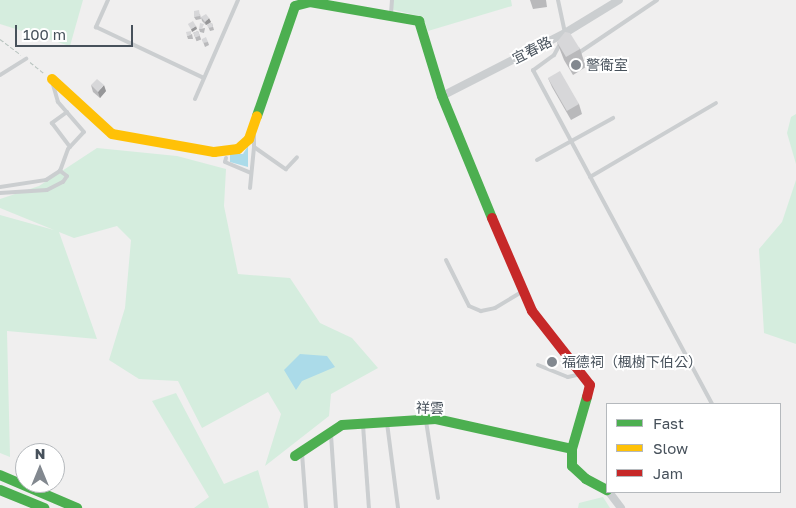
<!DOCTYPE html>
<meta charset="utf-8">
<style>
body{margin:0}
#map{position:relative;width:796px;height:508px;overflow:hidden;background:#f0efef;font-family:"Golos Text","Noto Sans TC",sans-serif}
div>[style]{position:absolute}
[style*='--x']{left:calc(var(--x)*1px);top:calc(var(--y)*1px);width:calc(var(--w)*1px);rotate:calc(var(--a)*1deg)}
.green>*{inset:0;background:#d5edde}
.water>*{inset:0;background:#abdbe9}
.path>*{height:1px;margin-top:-0.5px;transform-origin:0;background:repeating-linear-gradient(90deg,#b9c4c0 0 4px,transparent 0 6.5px)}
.lane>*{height:4px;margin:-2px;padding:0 2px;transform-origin:2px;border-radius:2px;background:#cbced0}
.street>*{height:8px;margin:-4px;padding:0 4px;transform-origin:4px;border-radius:4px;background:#cbced0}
.fast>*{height:10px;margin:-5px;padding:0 5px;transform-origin:5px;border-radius:5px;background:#4caf50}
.slow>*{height:10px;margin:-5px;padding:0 5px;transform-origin:5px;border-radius:5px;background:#ffc107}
.jam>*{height:10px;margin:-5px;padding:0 5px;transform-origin:5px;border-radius:5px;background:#c62828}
.wall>*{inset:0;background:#b9b9bb;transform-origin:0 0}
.shaded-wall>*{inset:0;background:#969698}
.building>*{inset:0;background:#d7d7d9;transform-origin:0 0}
.dots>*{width:14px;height:14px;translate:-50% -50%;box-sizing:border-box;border:2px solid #fff;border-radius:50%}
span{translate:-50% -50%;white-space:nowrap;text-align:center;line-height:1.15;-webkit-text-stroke:4px #fff;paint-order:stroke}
.street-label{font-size:14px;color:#47515b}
.poi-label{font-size:14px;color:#47515b}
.left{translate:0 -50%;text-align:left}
.legend{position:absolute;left:606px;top:403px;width:175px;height:90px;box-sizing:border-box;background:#fff;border:1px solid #b5b9bd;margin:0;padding:6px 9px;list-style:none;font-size:15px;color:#47515b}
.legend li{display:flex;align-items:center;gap:10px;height:25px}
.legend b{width:25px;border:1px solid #b5b9bd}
.north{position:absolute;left:15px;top:443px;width:50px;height:50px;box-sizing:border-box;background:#fff;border:1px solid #b5b9bd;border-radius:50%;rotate:0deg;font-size:14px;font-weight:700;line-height:20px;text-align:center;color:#47515b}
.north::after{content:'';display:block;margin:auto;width:18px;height:22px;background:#82888f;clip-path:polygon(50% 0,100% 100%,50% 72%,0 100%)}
.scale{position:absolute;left:15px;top:25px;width:118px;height:22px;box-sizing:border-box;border:2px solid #47515b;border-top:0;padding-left:6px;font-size:15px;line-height:18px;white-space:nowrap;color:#47515b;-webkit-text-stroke:4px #fff;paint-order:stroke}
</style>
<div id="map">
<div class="green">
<div style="clip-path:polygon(0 0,83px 0,70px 46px,0 24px)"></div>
<div style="clip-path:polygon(391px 0,511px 0,512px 6px,428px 31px,423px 17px,390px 9px)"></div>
<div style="clip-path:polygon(796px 114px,796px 164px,787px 133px,791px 117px)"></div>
<div style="clip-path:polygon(97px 148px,177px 156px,226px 169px,224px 206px,238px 274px,290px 278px,320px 323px,352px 338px,378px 368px,331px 394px,329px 416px,265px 466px,281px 414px,268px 392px,202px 428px,178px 381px,139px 379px,109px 360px,125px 308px,131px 240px,117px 226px,74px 238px,59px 232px,97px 339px,7px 331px,10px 457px,0 453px,0 215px,54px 230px,0 208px,0 199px,39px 186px)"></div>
<div style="clip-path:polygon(796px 180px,796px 344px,764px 333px,759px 249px,782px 222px)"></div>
<div style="clip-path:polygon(176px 393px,224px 484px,258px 470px,269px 508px,194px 508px,209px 497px,152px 401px)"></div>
<div style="clip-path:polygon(603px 497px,610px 508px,578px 508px,579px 503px)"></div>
</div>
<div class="water">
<div style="clip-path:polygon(248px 146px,248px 167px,230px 162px,230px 154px,243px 154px)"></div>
<div style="clip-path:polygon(300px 354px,327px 356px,335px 367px,302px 381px,296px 390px,284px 370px)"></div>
</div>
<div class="path">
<div style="--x:0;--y:39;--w:26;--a:37"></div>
<div style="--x:30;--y:62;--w:19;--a:39"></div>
</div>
<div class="lane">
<div style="--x:108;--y:0;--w:30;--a:114"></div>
<div style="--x:96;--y:27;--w:119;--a:25.3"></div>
<div style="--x:558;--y:0;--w:33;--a:78"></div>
<div style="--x:391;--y:14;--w:14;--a:-86"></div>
<div style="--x:561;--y:42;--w:15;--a:118"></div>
<div style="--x:554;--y:55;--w:26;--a:144"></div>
<div style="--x:533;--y:70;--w:379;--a:61.8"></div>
<div style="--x:578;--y:49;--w:4;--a:56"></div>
<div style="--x:580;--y:52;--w:93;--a:-34"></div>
<div style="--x:0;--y:75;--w:31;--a:-32"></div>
<div style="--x:195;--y:99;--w:108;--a:-66.5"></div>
<div style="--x:67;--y:112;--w:19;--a:144"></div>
<div style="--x:52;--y:123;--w:30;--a:53"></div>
<div style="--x:254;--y:136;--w:11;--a:90"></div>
<div style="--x:254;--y:147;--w:39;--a:35"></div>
<div style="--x:286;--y:169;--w:16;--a:-47"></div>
<div style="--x:226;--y:158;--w:4;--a:104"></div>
<div style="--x:225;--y:162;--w:28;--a:23"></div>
<div style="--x:537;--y:160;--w:87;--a:-28.9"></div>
<div style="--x:590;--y:177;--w:146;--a:-30.4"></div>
<div style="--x:0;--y:187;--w:47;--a:-8.7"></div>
<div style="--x:46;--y:180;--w:17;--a:-33"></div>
<div style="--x:60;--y:171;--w:23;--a:-70"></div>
<div style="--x:68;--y:149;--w:23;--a:-47"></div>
<div style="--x:84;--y:132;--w:40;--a:-131"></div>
<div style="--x:58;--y:102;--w:19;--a:-106"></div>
<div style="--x:250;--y:188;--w:41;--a:-84.4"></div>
<div style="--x:0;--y:193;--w:47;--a:-3.7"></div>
<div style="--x:47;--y:190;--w:18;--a:-27"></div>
<div style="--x:63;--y:182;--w:7;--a:-56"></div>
<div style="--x:67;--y:176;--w:9;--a:-144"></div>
<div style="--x:446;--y:260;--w:51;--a:63.4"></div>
<div style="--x:469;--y:306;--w:13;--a:23"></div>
<div style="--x:481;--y:311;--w:14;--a:-12"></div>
<div style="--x:495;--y:308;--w:31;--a:-31"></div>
<div style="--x:538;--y:365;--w:32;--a:22"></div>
<div style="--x:568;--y:377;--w:13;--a:-13"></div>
<div style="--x:426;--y:421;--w:78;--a:81.1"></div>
<div style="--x:387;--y:423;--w:86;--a:82.6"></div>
<div style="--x:363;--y:425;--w:83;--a:85.9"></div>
<div style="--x:331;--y:435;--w:73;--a:86.1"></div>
<div style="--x:302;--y:453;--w:55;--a:85.8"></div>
</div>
<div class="street">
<div style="--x:442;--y:96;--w:138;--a:-27.1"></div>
<div style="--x:565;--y:33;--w:63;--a:-31.4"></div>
<div style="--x:609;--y:492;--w:20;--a:53"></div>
</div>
<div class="fast">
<div style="--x:257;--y:116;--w:116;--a:-70.9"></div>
<div style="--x:295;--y:6;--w:16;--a:-15"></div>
<div style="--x:310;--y:2;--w:111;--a:9.9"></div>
<div style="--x:419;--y:21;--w:78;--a:73"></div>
<div style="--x:442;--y:96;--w:132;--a:67.7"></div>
<div style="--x:587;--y:397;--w:54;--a:106.1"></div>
<div style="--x:572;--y:449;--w:17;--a:90"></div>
<div style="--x:572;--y:466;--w:19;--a:43"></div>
<div style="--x:586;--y:479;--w:24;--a:28"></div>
<div style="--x:295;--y:456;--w:56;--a:-33.4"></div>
<div style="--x:342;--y:425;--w:94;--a:-3.7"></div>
<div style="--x:436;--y:419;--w:139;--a:12.4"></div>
<div style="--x:0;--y:475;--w:84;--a:23.2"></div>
<div style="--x:0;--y:490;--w:48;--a:22.2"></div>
</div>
<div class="slow">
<div style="--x:52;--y:79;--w:81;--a:42.5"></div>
<div style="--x:112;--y:134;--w:104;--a:10"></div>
<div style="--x:214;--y:152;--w:24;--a:-7"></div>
<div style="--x:238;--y:149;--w:15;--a:-42"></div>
<div style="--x:249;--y:139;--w:24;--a:-71"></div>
</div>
<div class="jam">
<div style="--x:492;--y:218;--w:101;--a:66.7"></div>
<div style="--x:532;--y:311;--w:94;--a:51.9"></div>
<div style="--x:590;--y:385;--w:12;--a:104"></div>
</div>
<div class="wall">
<div style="clip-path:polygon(530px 0,546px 0,547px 7px,533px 9px)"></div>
<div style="clip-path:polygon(200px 14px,201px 19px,196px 20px,194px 17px)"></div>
<div style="clip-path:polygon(201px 17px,211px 22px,208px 24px,212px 23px,214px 30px,210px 31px,207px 24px,206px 25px,202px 21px)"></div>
<div style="clip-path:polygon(205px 28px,204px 33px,200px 32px,199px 29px)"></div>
<div style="left:198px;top:31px;width:9px;height:5px;rotate:69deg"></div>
<div style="clip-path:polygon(192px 34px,193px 39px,188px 39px,187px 36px)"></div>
<div style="clip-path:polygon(202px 39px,208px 42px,209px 45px,205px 47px)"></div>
<div style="clip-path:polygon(557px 42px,580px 49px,586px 67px,573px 75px,564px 60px)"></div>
<div style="clip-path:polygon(548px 78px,579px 104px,582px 114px,571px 120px,552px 87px)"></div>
<div style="clip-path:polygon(91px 85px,106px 91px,100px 98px,93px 92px)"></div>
</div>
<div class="shaded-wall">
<div style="clip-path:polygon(209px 18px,211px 22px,206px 25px,205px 22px)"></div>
<div style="clip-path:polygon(196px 26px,197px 29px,192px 32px,191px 29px)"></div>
<div style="clip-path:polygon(104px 85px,106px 91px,100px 98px,98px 92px)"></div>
</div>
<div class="building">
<div style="clip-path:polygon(199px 10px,200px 16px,194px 17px,194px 11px)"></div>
<div style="clip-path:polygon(206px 14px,209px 18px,205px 22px,201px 17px)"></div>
<div style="left:193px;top:21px;width:6px;height:6px;rotate:59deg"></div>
<div style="clip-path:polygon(200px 23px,204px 24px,202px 29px,199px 29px)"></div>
<div style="left:212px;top:23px;width:4px;height:5px;rotate:76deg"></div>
<div style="clip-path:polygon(191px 31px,191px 35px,187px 36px,186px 32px)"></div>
<div style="left:198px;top:31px;width:5px;height:5px;rotate:68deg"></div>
<div style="clip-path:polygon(565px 32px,570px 33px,580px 49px,566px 57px,557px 42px)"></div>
<div style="clip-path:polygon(206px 37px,208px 42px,203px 43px,202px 39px)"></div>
<div style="left:560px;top:71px;width:38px;height:14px;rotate:60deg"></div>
<div style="clip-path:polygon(97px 79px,104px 85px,98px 92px,91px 85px)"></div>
</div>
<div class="dots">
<div style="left:576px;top:65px;background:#82888f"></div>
<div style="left:552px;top:362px;background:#82888f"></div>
</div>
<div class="street-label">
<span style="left:532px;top:50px;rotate:-27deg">宜春路</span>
<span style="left:430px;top:408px;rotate:2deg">祥雲</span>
</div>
<div class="poi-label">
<span class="left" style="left:586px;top:65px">警衛室</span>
<span class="left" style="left:562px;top:362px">福德祠（楓樹下伯公）</span>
</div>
<ul class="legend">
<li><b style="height:6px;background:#4caf50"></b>Fast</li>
<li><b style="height:6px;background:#ffc107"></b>Slow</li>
<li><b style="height:6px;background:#c62828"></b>Jam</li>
</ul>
<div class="north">N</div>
<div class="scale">100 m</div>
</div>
